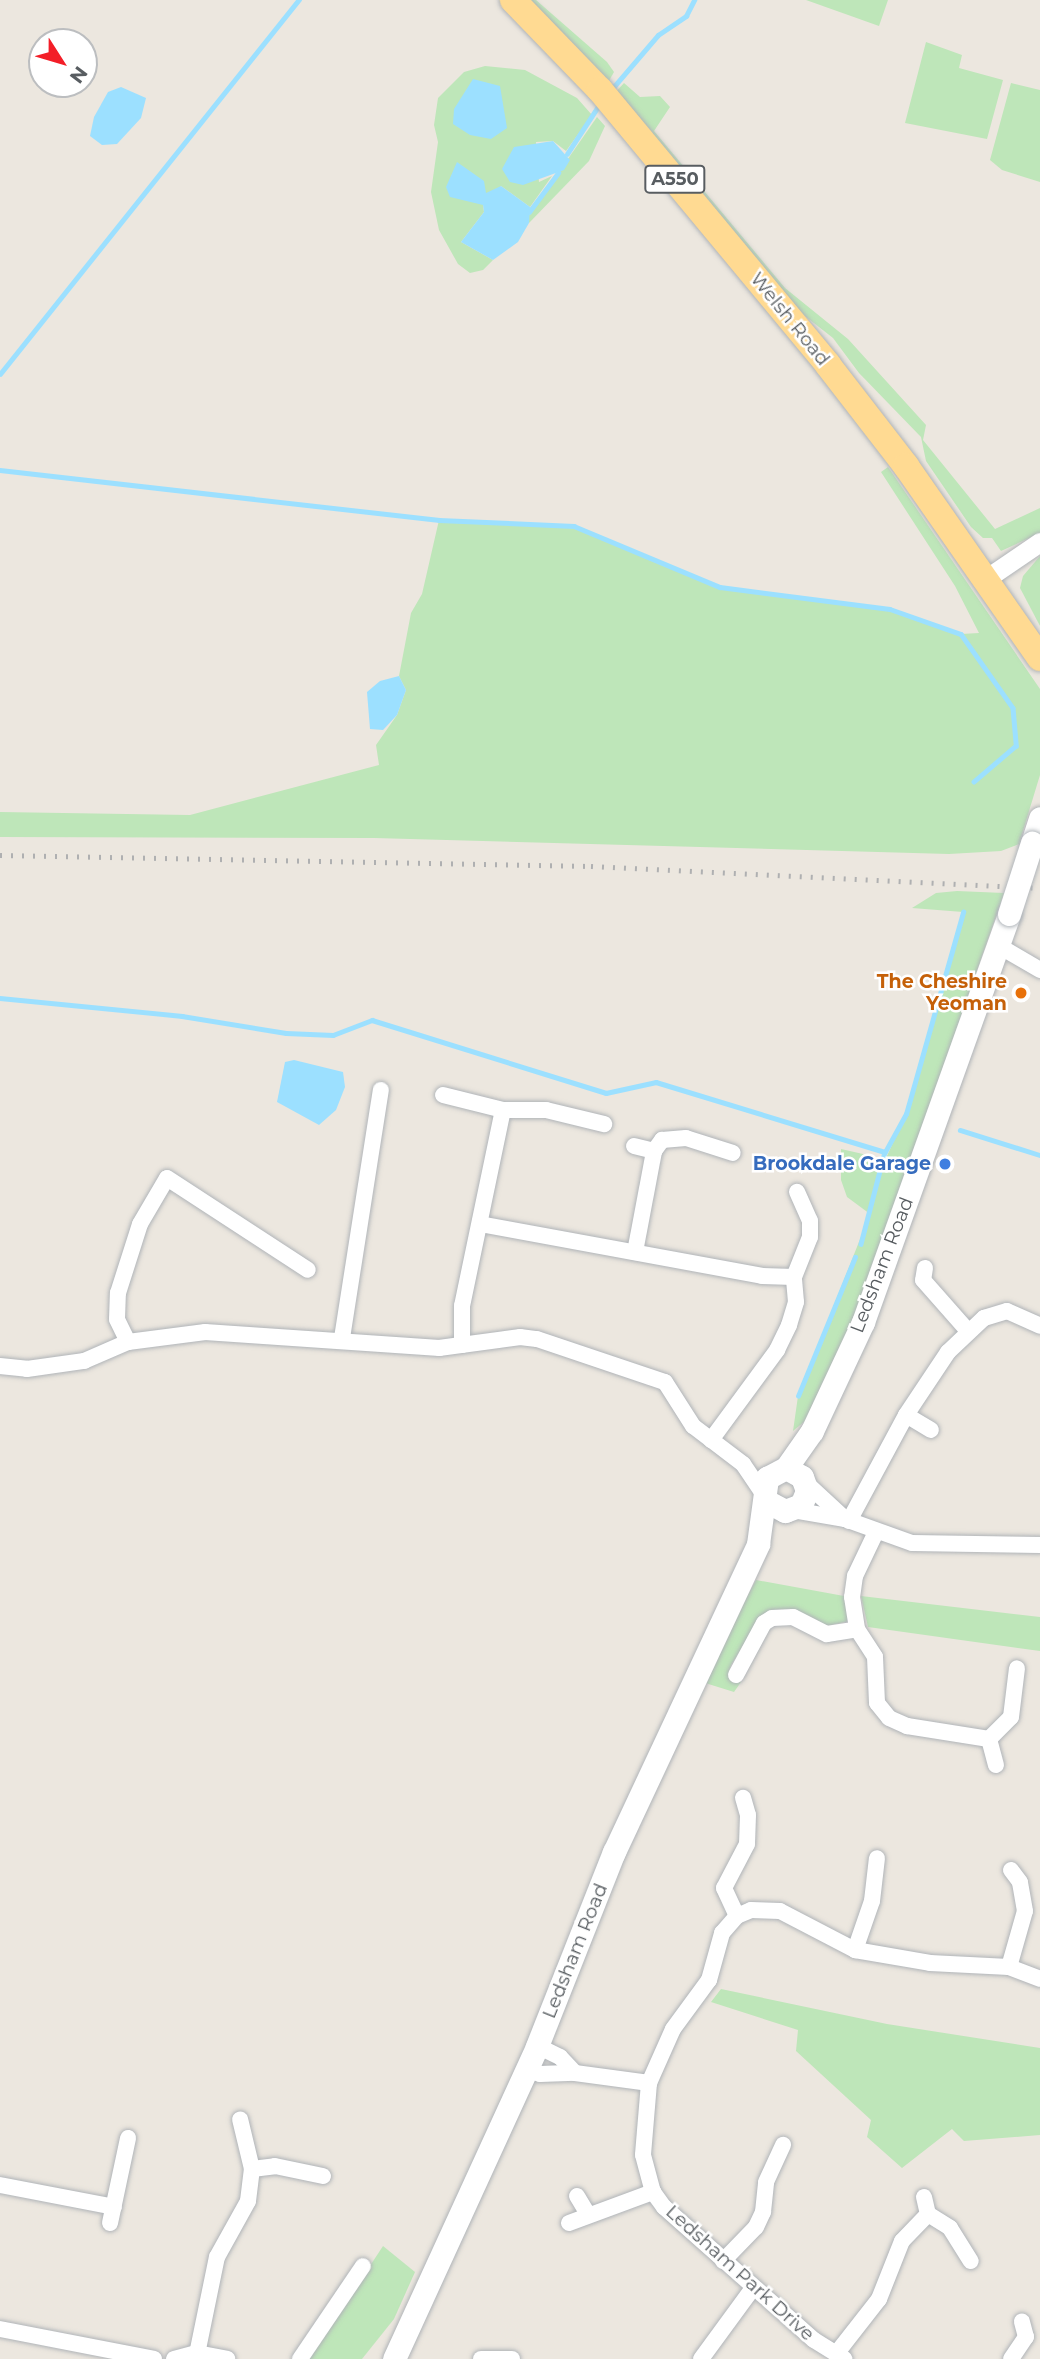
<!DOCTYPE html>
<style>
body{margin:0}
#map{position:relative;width:1040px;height:2359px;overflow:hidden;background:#ece7df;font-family:Montserrat,sans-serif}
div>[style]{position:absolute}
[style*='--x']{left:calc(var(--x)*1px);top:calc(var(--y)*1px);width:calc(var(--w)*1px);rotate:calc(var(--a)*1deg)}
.green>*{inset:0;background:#bee6b9}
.water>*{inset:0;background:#9ce0ff}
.stream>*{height:4.5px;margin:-2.25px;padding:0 2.25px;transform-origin:2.25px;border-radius:2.25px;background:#9ce0ff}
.roads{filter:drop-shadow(0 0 2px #b0b4b8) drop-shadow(0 0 2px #b0b4b8)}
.minor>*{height:16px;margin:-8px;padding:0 8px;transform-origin:8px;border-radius:8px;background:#fff}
.tertiary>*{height:19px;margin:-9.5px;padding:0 9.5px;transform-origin:9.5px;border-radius:9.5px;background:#fff}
.secondary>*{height:23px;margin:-11.5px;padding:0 11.5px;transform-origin:11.5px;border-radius:11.5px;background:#fff}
.trunk>*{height:26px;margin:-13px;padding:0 13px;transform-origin:13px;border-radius:13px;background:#ffda92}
.rail>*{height:4.5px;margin-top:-2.25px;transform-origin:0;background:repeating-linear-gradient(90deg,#afb0b1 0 2px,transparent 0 11px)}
.bridges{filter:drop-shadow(0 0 2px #b1b6bb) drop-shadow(0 0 2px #b1b6bb)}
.secondary-bridge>*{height:23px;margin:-11.5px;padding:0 11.5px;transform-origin:11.5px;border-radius:11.5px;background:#fff}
.dots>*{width:19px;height:19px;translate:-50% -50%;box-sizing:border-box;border:4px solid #fff;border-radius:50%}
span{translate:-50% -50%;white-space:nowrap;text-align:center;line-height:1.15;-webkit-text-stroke:5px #fff;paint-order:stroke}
.shield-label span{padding:2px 5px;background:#fff;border:2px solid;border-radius:5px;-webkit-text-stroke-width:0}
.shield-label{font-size:18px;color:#585d61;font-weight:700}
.street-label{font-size:19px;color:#585d61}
.food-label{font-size:19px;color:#c56008;font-weight:700}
.right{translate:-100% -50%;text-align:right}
.shop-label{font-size:19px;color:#366cbe;font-weight:700}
.north{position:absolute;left:28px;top:28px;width:70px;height:70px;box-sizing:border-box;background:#fff;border:2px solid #bcbec0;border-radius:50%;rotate:127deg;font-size:19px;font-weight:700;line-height:28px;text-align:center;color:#585d61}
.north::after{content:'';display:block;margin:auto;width:24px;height:32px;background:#f31e28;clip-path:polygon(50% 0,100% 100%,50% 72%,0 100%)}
</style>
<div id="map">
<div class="green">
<div style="clip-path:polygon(524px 0,536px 0,607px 62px,614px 72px,606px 86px)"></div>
<div style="clip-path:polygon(806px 0,888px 0,879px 26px)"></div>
<div style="clip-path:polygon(926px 42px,962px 55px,959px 68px,1003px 80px,987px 139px,905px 123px)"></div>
<div style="clip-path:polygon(485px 66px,525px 70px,577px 98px,592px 115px,566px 151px,553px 141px,536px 142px,539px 182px,552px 176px,530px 207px,501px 186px,483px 205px,484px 212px,461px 242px,493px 260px,483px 270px,470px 273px,458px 264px,439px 230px,431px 192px,438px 142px,434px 125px,438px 98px,464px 72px)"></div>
<div style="clip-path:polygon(624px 83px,640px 97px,660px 96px,670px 107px,654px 131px,785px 288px,848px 339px,926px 425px,923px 440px,995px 529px,1040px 508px,1040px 533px,1001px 551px,992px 538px,983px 538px,971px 527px,926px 461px,921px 437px,859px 373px,833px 338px,796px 309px,613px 95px)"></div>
<div style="clip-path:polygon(1011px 83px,1040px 90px,1040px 182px,1002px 170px,990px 160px)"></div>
<div style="clip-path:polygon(597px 117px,605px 126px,589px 161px,529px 223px,529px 215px)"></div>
<div style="clip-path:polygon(888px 467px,1040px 689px,1040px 775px,1019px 844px,1001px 851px,949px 854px,374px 838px,0 837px,0 812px,190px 815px,379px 765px,376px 745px,397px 715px,406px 690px,399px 676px,411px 613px,422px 594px,439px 520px,574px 526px,720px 587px,890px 609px,961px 634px,979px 633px,955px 586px,881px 472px)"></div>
<div style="clip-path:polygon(1040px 556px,1040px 626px,1020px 588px,1023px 576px)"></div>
<div style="clip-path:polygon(957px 891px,1004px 893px,863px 1297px,805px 1421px,793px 1431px,798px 1396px,870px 1214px,847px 1197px,841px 1180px,841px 1149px,863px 1154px,882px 1167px,906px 1114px,963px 912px,912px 908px,936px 893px)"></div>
<div style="clip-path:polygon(756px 1580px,844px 1596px,849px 1621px,827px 1626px,759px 1620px,731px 1665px,729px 1671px,741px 1682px,734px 1692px,702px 1682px)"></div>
<div style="clip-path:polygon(861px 1596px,1040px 1617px,1040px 1651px,868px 1627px)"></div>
<div style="clip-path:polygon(721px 1989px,887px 2024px,1040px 2048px,1040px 2135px,964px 2141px,952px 2129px,902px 2168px,867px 2137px,871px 2120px,796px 2051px,798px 2030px,711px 2002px)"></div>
<div style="clip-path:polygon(383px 2246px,415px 2272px,394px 2319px,362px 2359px,309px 2359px)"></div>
</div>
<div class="water">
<div style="clip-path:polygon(473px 79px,500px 86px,507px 128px,491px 139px,470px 135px,453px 124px,454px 109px)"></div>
<div style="clip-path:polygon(121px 87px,146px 98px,141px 118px,117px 144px,102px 145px,90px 136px,94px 117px,108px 92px)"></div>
<div style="clip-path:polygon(553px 141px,570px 160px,564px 170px,523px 185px,510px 182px,502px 169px,514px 147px)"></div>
<div style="clip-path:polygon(457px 162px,484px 181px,486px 193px,501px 186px,530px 207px,529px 223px,518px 242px,493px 260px,461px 242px,484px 212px,483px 205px,450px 197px,446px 187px)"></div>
<div style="clip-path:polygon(399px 676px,406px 690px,397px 715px,383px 730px,370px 729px,367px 692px,380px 681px)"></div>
<div style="clip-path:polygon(294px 1060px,343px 1072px,345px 1087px,336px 1110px,319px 1125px,277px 1102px,285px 1062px)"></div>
</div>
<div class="stream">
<div style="--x:611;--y:90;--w:72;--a:-49.5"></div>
<div style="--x:658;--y:35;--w:34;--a:-34"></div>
<div style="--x:686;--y:16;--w:18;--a:-63"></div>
<div style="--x:567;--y:154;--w:59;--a:-56.9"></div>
<div style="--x:529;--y:212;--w:49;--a:-53.4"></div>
<div style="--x:0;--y:374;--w:479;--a:-51.4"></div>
<div style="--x:0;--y:470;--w:442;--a:6.5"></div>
<div style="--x:439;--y:520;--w:135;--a:2.5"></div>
<div style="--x:574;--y:526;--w:158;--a:22.7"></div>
<div style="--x:720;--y:587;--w:171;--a:7.4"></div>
<div style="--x:890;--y:609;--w:75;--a:19.4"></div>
<div style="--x:961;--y:634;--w:90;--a:54.9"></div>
<div style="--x:1013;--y:708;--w:38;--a:85"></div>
<div style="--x:1016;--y:746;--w:55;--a:139.4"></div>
<div style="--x:0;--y:998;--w:183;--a:5.6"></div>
<div style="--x:182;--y:1016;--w:105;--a:9.3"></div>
<div style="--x:286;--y:1033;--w:47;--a:2.4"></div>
<div style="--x:333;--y:1035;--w:42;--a:-21"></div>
<div style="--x:372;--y:1020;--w:245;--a:17.3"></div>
<div style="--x:606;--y:1093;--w:51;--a:-12.4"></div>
<div style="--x:656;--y:1082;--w:239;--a:17"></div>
<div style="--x:885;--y:1152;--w:95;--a:104.6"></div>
<div style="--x:960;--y:1130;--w:84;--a:17.4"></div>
<div style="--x:885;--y:1152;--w:43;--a:-61.1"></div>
<div style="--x:906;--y:1114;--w:210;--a:-74.2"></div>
<div style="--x:798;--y:1396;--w:150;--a:-67.7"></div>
</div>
<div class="roads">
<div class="minor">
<div style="--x:999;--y:946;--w:48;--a:30.3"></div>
<div style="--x:443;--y:1095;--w:62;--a:14"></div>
<div style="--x:503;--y:1110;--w:43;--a:0"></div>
<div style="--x:546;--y:1110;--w:60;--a:13.6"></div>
<div style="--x:634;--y:1146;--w:21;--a:14"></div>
<div style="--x:654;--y:1151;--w:14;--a:-54"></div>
<div style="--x:662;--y:1140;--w:24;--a:-5"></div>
<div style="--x:686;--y:1138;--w:49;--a:17.7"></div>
<div style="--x:480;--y:1224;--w:287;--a:10.4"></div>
<div style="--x:762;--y:1276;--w:32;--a:2"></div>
<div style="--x:635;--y:1252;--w:103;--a:-79.3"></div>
<div style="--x:925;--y:1268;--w:12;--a:99"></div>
<div style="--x:923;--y:1280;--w:68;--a:48.6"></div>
<div style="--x:342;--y:1338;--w:251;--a:-81.1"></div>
<div style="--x:128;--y:1342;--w:25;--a:-116"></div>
<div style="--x:117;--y:1319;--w:26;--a:-88"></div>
<div style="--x:118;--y:1293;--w:72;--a:-72.3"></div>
<div style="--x:140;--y:1224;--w:53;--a:-59.6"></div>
<div style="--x:167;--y:1178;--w:168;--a:33.1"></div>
<div style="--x:462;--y:1345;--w:39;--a:-90"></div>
<div style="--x:462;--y:1306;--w:200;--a:-78.2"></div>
<div style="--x:0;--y:1366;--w:27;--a:6"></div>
<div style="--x:27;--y:1369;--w:58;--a:-8"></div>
<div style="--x:84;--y:1361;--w:48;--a:-23.4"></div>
<div style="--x:128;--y:1342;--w:78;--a:-7.4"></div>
<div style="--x:205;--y:1332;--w:235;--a:3.9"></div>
<div style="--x:439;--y:1348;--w:82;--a:-7.7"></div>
<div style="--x:520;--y:1337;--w:17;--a:7"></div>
<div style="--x:537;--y:1339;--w:135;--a:18.6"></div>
<div style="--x:665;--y:1382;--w:52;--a:57.5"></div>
<div style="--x:693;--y:1426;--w:63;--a:37.2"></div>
<div style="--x:743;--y:1464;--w:36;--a:56"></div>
<div style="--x:906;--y:1415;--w:76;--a:-56.3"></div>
<div style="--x:948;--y:1352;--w:50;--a:-43.4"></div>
<div style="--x:984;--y:1318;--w:24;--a:-17"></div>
<div style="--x:1007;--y:1311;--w:36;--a:24"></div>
<div style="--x:711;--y:1440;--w:112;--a:-53.7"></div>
<div style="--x:777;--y:1350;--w:28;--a:-64"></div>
<div style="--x:789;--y:1325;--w:24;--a:-73"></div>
<div style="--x:796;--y:1302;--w:25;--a:-95"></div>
<div style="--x:794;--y:1277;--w:43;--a:-68.2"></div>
<div style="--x:810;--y:1237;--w:16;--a:-90"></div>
<div style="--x:810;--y:1221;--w:32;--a:-114"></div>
<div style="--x:806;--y:1483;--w:53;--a:42.7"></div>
<div style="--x:793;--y:1510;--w:53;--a:9.8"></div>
<div style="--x:845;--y:1519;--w:71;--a:19.7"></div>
<div style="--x:912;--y:1543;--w:128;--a:0.9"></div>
<div style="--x:849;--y:1521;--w:120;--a:-61.7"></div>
<div style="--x:906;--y:1415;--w:29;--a:31"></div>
<div style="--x:876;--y:1532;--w:49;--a:115.5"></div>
<div style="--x:855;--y:1576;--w:21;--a:98"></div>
<div style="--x:852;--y:1597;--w:32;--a:81"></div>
<div style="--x:857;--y:1629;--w:33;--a:57"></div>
<div style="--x:875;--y:1657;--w:46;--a:87.5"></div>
<div style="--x:877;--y:1703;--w:19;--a:51"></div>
<div style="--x:889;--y:1718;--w:20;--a:24"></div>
<div style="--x:907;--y:1726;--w:83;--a:9"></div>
<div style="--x:989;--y:1739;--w:27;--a:75"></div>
<div style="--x:736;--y:1675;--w:59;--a:-61.7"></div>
<div style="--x:764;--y:1623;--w:9;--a:-32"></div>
<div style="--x:772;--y:1618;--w:21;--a:-3"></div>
<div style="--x:793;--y:1617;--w:38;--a:27"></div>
<div style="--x:827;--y:1634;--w:30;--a:-9"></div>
<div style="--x:989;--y:1739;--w:31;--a:-45"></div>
<div style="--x:1011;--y:1717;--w:49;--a:-83"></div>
<div style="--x:737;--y:1916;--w:31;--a:-115"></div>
<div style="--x:724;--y:1888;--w:50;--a:-62.4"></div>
<div style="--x:747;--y:1844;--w:29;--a:-88"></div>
<div style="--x:748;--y:1815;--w:18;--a:-106"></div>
<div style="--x:855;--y:1950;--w:52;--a:-70.9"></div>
<div style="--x:872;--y:1901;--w:43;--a:-83.4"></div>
<div style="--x:1009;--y:1967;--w:58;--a:-74.1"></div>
<div style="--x:1025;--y:1911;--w:29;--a:-100"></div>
<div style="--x:1020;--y:1882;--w:15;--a:-127"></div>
<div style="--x:527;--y:2068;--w:14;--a:25"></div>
<div style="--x:540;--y:2074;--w:35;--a:-2"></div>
<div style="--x:575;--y:2073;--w:22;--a:-133"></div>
<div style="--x:560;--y:2057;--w:25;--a:-154"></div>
<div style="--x:575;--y:2073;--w:75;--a:7.7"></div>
<div style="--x:649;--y:2083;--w:72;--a:94.8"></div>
<div style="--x:643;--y:2155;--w:38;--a:75"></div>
<div style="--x:653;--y:2192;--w:19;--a:54"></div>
<div style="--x:664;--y:2207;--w:200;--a:41.6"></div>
<div style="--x:814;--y:2340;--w:36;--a:32"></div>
<div style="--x:649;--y:2083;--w:59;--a:-66"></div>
<div style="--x:673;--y:2029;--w:61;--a:-53.7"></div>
<div style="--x:709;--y:1980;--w:49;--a:-74.5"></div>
<div style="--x:722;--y:1933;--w:23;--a:-49"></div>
<div style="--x:737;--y:1916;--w:15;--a:-23"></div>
<div style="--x:751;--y:1910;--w:29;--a:2"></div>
<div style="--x:780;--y:1911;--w:85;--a:27.5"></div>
<div style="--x:855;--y:1950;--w:76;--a:9.8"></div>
<div style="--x:930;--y:1963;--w:79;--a:2.9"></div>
<div style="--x:1009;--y:1967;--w:33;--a:21"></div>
<div style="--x:252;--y:2169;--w:23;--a:-7"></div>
<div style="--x:275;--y:2166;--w:49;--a:11.8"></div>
<div style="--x:0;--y:2185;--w:116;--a:10.9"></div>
<div style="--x:577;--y:2196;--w:21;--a:59"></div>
<div style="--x:924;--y:2197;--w:17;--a:77"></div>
<div style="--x:928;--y:2214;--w:26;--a:32"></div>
<div style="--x:950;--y:2228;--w:39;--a:58"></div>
<div style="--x:110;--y:2223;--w:87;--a:-78"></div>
<div style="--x:569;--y:2223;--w:90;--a:-20.3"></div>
<div style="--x:723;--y:2261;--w:47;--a:-45.9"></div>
<div style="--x:756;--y:2227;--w:17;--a:-65"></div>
<div style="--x:763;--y:2212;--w:30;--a:-84"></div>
<div style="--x:766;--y:2182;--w:41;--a:-65.3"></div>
<div style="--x:0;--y:2329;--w:157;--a:11"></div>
<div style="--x:836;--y:2354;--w:70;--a:-52"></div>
<div style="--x:879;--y:2299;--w:62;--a:-68.4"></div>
<div style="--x:902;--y:2241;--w:37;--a:-46"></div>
<div style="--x:174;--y:2359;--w:24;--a:-15"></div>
<div style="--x:197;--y:2353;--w:31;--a:11"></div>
<div style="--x:196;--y:2359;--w:104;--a:-78.4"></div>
<div style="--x:217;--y:2257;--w:64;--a:-61"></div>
<div style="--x:248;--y:2201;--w:32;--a:-83"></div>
<div style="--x:252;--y:2169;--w:51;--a:-103.5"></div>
<div style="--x:300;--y:2359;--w:112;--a:-55.9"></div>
<div style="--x:481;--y:2359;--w:31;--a:0"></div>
<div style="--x:701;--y:2359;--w:88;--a:-53.8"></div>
<div style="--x:1011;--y:2359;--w:27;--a:-56"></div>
<div style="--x:1026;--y:2337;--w:16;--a:-105"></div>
</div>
<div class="tertiary">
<div style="--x:987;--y:578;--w:64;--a:-34.2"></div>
</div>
<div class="secondary">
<div style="--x:1032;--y:843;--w:26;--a:-72"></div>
<div style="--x:786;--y:1468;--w:45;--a:-54.9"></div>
<div style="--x:812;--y:1431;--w:120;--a:-64.9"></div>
<div style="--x:863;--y:1322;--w:433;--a:-70.3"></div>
<div style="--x:394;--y:2359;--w:344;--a:-65.4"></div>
<div style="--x:537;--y:2046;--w:209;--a:-68.4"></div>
<div style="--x:614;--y:1852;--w:340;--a:-64.9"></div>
<div style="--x:758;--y:1544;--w:67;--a:-82.2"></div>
<div style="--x:767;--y:1478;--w:21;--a:-28"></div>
<div style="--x:786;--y:1468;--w:18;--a:29"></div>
<div style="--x:802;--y:1477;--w:15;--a:70"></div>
<div style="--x:807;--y:1491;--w:15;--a:113"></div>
<div style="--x:801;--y:1505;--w:17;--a:159"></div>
<div style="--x:785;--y:1511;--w:21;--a:-152"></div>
</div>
<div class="trunk">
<div style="--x:513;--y:0;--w:125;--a:46"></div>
<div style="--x:600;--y:90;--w:357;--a:50.3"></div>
<div style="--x:828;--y:365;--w:128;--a:52.3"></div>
<div style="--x:906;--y:466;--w:234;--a:55.1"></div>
</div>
</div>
<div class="rail">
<div style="--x:0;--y:855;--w:591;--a:1.07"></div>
<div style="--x:591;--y:866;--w:450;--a:2.8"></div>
</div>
<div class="bridges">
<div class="secondary-bridge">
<div style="--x:1009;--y:914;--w:75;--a:-72.1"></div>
</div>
</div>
<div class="dots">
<div style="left:1021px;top:993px;background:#e8710a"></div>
<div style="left:945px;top:1164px;background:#3f7fe0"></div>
</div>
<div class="shield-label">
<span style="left:675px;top:179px">A550</span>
</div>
<div class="street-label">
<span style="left:790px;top:319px;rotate:51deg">Welsh Road</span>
<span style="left:882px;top:1265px;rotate:-69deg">Ledsham Road</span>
<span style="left:575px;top:1951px;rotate:-68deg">Ledsham Road</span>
<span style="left:740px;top:2273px;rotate:42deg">Ledsham Park Drive</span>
</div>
<div class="food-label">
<span class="right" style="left:1007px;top:993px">The Cheshire<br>Yeoman</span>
</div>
<div class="shop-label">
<span class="right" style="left:931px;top:1164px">Brookdale Garage</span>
</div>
<div class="north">N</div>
</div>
